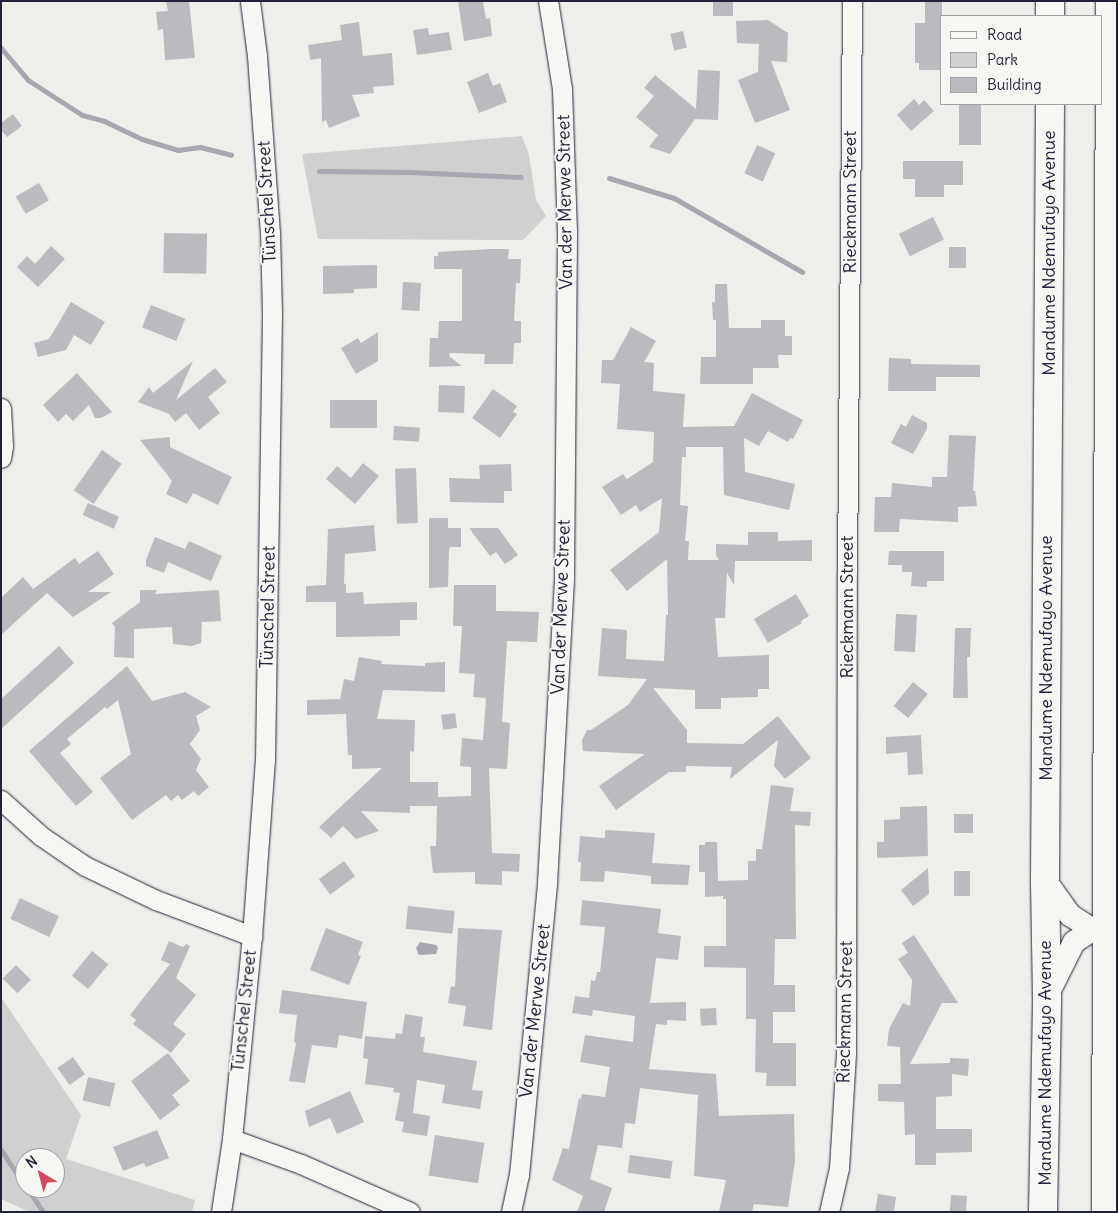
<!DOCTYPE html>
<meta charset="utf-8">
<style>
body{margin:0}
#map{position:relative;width:1118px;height:1213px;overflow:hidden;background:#eeeeeb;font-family:Delius,sans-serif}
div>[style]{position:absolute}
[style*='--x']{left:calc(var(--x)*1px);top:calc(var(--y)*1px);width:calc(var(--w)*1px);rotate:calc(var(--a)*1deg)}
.green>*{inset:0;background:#d0d0d1}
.water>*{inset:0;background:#a7a7af}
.stream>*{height:5px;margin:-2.5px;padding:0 2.5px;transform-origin:2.5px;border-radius:2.5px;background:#a7a7af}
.building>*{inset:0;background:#bbbbbf;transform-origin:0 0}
.roads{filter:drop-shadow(0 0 1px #22223b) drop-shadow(0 0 1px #22223b)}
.minor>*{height:19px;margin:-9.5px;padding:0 9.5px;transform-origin:9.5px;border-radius:9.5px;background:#f6f6f2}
.tertiary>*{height:22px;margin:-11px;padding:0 11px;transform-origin:11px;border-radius:11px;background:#f6f6f2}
.primary>*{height:28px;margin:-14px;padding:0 14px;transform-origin:14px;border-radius:14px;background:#f6f6f2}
span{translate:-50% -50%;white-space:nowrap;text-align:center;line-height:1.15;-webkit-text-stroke:4px #f6f6f2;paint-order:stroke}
.street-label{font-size:18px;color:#22223b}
.frame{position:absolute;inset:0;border:2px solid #22223b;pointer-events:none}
.legend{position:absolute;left:940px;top:15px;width:162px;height:90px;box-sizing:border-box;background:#f6f6f2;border:1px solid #a1a1a9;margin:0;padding:6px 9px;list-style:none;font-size:15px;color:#22223b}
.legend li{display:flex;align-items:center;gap:10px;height:25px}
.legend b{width:25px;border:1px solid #a1a1a9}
.north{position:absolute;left:15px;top:1148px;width:50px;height:50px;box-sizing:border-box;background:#f6f6f2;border:1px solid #a1a1a9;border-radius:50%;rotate:323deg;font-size:14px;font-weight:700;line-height:20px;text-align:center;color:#22223b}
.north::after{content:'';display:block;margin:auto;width:18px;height:22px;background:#d1495b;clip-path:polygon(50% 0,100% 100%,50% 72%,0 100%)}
</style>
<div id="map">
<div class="green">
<div style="clip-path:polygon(522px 136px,529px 155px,536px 200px,546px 216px,523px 240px,318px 239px,302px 154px)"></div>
<div style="clip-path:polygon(evenodd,1px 997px,81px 1115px,66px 1159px,195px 1200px,192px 1212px,29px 1212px,1px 1199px,1px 997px,25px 1158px,55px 1158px,55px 1188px,25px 1188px,25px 1158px)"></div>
</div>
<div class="water">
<div style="clip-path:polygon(420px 942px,436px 945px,438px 948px,436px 954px,419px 955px,416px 948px)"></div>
</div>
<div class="stream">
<div style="--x:1;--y:48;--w:42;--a:49.8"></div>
<div style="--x:28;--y:80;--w:64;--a:32.9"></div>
<div style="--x:82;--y:115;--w:23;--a:15"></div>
<div style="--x:104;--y:121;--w:42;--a:25.3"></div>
<div style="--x:142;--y:139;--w:38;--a:17"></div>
<div style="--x:178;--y:150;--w:22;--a:-8"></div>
<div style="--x:200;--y:147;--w:32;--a:14"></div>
<div style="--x:319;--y:171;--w:91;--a:0.6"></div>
<div style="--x:410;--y:172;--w:111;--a:2.6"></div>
<div style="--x:609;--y:178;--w:68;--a:17.1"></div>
<div style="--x:674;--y:198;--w:148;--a:30"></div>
<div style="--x:1;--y:1150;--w:43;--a:56.3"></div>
<div style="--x:27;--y:1188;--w:29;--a:56"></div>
</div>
<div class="building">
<div style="clip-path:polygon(166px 1px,189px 1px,195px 58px,165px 60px,163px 29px,158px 30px,156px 12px,168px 11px)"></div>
<div style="clip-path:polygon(458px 1px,483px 1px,486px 19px,490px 18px,492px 36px,464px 41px)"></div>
<div style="left:733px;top:1px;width:15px;height:20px;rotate:90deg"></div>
<div style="clip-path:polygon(925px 1px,942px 1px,942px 70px,919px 70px,919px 63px,915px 63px,915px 23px,925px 23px)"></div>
<div style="clip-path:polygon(768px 20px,788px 33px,787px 62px,771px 61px,790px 110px,755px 123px,738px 80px,758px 72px,759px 44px,737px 43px,736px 21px)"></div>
<div style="clip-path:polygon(359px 22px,363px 56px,392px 53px,394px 85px,373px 87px,374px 93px,352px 95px,360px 116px,329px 128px,326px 120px,322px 122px,321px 58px,310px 60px,308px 45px,342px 40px,340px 25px)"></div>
<div style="clip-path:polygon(428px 28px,429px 35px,449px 32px,452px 50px,417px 55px,413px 30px)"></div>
<div style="left:683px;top:31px;width:17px;height:13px;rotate:77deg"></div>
<div style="clip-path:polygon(698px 70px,720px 71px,718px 120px,695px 119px,670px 154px,649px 147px,658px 135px,636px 117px,654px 96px,644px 88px,655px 75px,696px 109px)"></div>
<div style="clip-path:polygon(488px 73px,493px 86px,500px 83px,507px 102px,479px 113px,467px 82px)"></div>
<div style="clip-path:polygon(914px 99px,919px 105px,924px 100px,934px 111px,911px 131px,897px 115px)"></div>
<div style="left:959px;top:104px;width:22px;height:41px"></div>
<div style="clip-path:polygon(13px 114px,22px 126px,7px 137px,1px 130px,1px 123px)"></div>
<div style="left:757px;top:145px;width:20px;height:31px;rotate:24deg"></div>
<div style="clip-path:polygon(903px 161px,963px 161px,963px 185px,944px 185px,944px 197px,915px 197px,915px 179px,903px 179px)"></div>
<div style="left:39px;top:183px;width:20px;height:27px;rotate:60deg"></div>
<div style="left:933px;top:217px;width:25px;height:38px;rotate:64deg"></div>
<div style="left:164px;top:233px;width:43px;height:40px;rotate:1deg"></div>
<div style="clip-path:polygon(51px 246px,65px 259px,38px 287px,17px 267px,27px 256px,35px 264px)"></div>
<div style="left:949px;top:247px;width:17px;height:21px"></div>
<div style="clip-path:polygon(491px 249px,509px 249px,508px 259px,521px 259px,520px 283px,516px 283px,514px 321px,521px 321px,521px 343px,514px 343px,513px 364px,484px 364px,485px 354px,449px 353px,450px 357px,462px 366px,429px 367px,430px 338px,438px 338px,439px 321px,462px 321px,462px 269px,434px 269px,434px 256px,438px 256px,438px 252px)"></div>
<div style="clip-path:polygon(377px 265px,377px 288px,354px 289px,354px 293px,323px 294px,323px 266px)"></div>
<div style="left:403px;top:282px;width:18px;height:28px;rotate:3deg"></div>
<div style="clip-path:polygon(715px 284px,727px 284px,729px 328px,761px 328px,761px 320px,785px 320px,785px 336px,792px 336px,792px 355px,778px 355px,779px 368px,753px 368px,753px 384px,700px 384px,701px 357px,716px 357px,716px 320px,713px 320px,712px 302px,715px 302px)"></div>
<div style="clip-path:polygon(71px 302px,105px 322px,91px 345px,74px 335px,66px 350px,38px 357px,34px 343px,49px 339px)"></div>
<div style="left:151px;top:305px;width:37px;height:24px;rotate:22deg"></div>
<div style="clip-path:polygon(631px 327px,656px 341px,644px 362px,654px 363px,653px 391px,685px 394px,683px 427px,734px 426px,752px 393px,803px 420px,793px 439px,790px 438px,788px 442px,768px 431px,759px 446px,744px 438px,745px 472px,795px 484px,789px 510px,724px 495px,723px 447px,686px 447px,686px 457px,682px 457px,680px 505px,688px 506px,685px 541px,689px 541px,688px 560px,719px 560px,716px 555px,716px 544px,748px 545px,748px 532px,778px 532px,778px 541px,812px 540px,812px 561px,735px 561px,734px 585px,727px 573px,725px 618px,715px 618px,718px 657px,769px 655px,769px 689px,758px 689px,758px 697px,721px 698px,721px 709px,695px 709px,695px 690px,653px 688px,687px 730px,687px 743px,743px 744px,778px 716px,811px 758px,785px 779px,774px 766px,778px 740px,730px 779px,732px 767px,686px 766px,686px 772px,669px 772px,616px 810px,599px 786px,645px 754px,583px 751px,582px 740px,587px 730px,591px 730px,628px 705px,647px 679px,598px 676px,602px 628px,627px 630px,626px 659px,664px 661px,666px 615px,668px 615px,667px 559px,627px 591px,610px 570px,659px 532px,662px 498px,640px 512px,636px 505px,621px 515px,602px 487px,623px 474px,627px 479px,653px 462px,654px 432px,617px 429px,620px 384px,601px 383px,602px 360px,613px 360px)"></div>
<div style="clip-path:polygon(378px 332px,378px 361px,356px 374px,341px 348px,358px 338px,361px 343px)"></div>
<div style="clip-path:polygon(889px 358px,911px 359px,911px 364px,980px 365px,980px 377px,936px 377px,936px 391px,888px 391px)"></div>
<div style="clip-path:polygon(193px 361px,176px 400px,215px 368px,227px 382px,208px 397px,220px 413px,199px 430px,186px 413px,175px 422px,169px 414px,138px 402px,149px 387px,153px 393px)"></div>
<div style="clip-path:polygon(77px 373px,112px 412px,101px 418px,95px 418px,89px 405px,73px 421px,66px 414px,58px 422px,43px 405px)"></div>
<div style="left:439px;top:385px;width:26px;height:27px;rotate:2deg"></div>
<div style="clip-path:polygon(493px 389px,517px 406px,513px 412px,517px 414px,500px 438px,472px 418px)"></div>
<div style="left:377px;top:400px;width:28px;height:47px;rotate:90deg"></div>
<div style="clip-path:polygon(912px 415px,927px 423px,927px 429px,913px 454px,891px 443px,901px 424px,906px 427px)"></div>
<div style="left:394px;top:426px;width:26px;height:14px;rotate:4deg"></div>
<div style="clip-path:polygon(949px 435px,976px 436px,973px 491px,975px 491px,977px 506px,958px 507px,958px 522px,900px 519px,899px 532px,874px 532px,875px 497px,891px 497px,892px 483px,932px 487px,932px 477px,947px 477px)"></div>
<div style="clip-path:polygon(170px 437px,170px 447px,232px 477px,218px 505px,193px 493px,187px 504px,166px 494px,172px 481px,140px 440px)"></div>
<div style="left:102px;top:450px;width:24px;height:49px;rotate:35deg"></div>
<div style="clip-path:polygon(363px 463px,379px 476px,355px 504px,326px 479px,337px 466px,351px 478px)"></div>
<div style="clip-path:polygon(511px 464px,512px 491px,504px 491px,504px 503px,450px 502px,449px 478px,480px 479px,479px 465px)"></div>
<div style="left:416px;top:468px;width:55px;height:21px;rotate:88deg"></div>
<div style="left:88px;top:503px;width:34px;height:13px;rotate:24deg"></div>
<div style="clip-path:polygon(429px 518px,448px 518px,448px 528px,461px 528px,461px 547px,450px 547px,449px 550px,448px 587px,429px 588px)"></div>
<div style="clip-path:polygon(374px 525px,376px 551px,345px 554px,344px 584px,346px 584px,346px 593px,363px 592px,364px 604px,417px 602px,417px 620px,400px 620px,400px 636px,336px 637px,336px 602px,306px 602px,306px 586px,326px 585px,328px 529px)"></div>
<div style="clip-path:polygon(469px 528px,498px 528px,518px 555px,505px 564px,496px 552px,490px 556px)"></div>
<div style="clip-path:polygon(155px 537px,185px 549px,189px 541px,222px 556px,211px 581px,168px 562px,164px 573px,146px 566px,146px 560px)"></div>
<div style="clip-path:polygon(98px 551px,114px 574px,88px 592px,111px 592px,73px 617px,47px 593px,1px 635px,1px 598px,23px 577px,33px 589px,75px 558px,79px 564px)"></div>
<div style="clip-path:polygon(889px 551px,944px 551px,944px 581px,927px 581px,927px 587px,911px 586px,912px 572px,902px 572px,902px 565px,888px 565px)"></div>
<div style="clip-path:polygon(454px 585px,496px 585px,496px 611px,539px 612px,537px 642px,507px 641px,502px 722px,510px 723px,507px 769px,489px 768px,492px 853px,520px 854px,519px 872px,502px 871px,502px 885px,475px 884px,475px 872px,433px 873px,430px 846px,436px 846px,437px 806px,410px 806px,410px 813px,361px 811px,379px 831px,356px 839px,343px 826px,331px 838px,319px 827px,382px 768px,352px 769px,352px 755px,348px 755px,346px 714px,307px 715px,307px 700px,340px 699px,344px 679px,354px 681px,359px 657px,382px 661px,381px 664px,425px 666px,425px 663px,445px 662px,445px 692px,383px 690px,377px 719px,415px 720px,414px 752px,410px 751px,410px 782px,438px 782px,438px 797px,471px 796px,471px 767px,460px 766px,462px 738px,483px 740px,486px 698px,473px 697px,475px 674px,459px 673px,462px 626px,453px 626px)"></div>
<div style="clip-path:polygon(140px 590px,157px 590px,155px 594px,219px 590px,221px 621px,202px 622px,201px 643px,192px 646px,173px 644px,172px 627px,134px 629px,134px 658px,114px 657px,115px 627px,112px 623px,140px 602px)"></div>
<div style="clip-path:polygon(796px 594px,809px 616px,801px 621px,802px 623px,768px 643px,754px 619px)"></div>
<div style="left:896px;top:614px;width:21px;height:37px;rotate:3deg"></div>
<div style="clip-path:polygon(955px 628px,971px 628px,970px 657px,967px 657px,968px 698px,953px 698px)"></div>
<div style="clip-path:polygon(59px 646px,74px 663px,1px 729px,1px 699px)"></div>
<div style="clip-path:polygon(127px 666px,152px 701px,185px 692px,211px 707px,196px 716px,200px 730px,190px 744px,201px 759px,196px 770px,209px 787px,198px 796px,194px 791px,182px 800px,178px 795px,171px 801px,166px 795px,132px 820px,100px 778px,131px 754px,118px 700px,107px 709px,105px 707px,67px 739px,71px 744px,60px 753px,93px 792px,76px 806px,29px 751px)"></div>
<div style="left:913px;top:682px;width:19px;height:31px;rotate:39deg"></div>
<div style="left:455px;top:713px;width:15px;height:14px;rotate:82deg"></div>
<div style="clip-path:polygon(921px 735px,923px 774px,908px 775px,907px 752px,886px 754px,886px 737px)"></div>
<div style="clip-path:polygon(771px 785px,794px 788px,790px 811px,811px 812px,810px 826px,795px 825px,796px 939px,775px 939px,774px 985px,795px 985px,795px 1012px,773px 1012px,773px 1043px,796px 1043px,796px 1086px,766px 1086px,767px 1073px,755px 1072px,756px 1019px,746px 1019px,746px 968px,704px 967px,704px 946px,726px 946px,726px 899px,723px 899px,723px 896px,705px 897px,705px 872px,699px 872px,699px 845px,705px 845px,705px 842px,717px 842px,718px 881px,748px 880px,748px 861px,756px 861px,756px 849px,762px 849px)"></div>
<div style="clip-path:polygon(927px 806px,928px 856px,877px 858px,877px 842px,884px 842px,884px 820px,900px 819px,900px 807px)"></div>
<div style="left:954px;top:814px;width:19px;height:19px"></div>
<div style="clip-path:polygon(605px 830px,655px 833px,652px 863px,690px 865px,688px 885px,651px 884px,651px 876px,605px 871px,604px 882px,580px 881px,581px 862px,578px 862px,580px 836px,605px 838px)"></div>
<div style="left:344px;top:861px;width:19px;height:31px;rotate:54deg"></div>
<div style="clip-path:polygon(928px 868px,929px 894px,913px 906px,901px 890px)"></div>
<div style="left:954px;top:871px;width:16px;height:25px"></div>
<div style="left:20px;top:898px;width:43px;height:23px;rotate:25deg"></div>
<div style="clip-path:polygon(582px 900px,661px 909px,658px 933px,681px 936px,678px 960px,656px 958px,650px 1003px,686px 1002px,686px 1021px,667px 1020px,667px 1025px,656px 1024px,649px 1069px,716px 1074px,719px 1116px,794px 1114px,795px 1161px,788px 1207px,754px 1204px,752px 1212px,719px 1212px,726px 1180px,694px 1176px,698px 1095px,640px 1088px,635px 1124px,625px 1123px,622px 1148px,598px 1145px,590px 1179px,612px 1188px,604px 1212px,577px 1212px,583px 1196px,552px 1180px,563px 1148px,569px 1149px,579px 1098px,581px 1099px,582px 1094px,605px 1097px,610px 1067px,580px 1062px,585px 1035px,633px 1042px,635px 1016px,593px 1010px,592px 1016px,572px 1013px,575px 996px,589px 998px,591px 980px,595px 981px,597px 972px,600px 972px,603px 946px,605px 927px,580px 925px)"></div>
<div style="left:408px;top:906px;width:47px;height:23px;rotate:6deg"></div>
<div style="clip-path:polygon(326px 928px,363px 942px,358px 955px,361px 956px,349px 985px,310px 970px)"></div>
<div style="clip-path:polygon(458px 928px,502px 930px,492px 1030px,463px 1026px,466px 1006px,448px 1003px,451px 986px,455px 987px)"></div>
<div style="clip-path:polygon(914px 935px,958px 1003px,942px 1003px,910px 1064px,950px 1063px,950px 1058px,969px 1059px,968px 1076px,952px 1074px,952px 1096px,936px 1097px,936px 1129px,972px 1129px,972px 1152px,936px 1153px,936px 1165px,915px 1165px,915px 1134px,905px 1135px,904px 1102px,878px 1101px,878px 1084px,901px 1084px,900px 1047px,887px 1046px,889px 1029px,903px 1003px,910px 1006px,912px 980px,898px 959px,908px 953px,902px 943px)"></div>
<div style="clip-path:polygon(169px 941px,183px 947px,186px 944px,190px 946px,176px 978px,196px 995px,173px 1024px,186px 1034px,171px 1053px,133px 1024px,136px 1020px,130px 1015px,170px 964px,161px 960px)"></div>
<div style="left:92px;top:951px;width:21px;height:32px;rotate:39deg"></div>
<div style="left:16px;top:965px;width:21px;height:19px;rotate:45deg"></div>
<div style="clip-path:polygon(282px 990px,367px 1002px,362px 1039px,339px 1035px,337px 1048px,312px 1045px,305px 1083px,289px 1081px,296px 1043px,294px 1042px,297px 1015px,279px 1013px)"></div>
<div style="left:716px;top:1008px;width:17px;height:16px;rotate:87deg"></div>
<div style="clip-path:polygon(405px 1014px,423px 1017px,420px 1037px,425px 1037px,423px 1052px,477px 1061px,472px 1090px,483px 1091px,480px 1109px,442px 1103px,445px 1085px,417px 1080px,413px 1113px,430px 1116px,427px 1136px,402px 1132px,404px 1122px,395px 1120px,400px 1093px,393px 1092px,394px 1088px,365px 1084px,368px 1059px,363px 1058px,365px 1036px,395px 1039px,396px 1033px,402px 1034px)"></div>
<div style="clip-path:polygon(168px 1053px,190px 1081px,172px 1095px,180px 1105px,160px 1120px,131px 1081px)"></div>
<div style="left:73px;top:1057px;width:21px;height:19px;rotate:55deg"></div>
<div style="left:88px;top:1077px;width:28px;height:24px;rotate:13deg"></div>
<div style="clip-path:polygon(350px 1091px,364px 1122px,337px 1134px,330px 1118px,309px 1127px,305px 1111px)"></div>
<div style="clip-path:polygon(157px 1130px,169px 1158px,146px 1167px,144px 1163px,123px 1171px,113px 1147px)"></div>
<div style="left:435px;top:1135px;width:50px;height:41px;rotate:9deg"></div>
<div style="left:630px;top:1155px;width:43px;height:18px;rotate:8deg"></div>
<div style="clip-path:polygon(878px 1194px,896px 1197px,894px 1212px,875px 1212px)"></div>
<div style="left:951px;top:1195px;width:16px;height:17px;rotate:4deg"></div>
</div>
<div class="roads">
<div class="minor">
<div style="--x:1;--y:408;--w:38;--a:87"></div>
<div style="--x:3;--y:446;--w:12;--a:99"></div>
<div style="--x:1;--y:800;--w:54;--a:42"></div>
<div style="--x:41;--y:836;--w:53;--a:34.3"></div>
<div style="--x:85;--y:866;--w:79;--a:25.6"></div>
<div style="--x:156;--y:900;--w:103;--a:20.6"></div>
<div style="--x:232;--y:1139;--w:73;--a:19.9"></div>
<div style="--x:301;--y:1164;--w:119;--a:23.8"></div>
<div style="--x:221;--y:1212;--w:74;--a:-81.4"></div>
<div style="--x:232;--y:1139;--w:204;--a:-84.4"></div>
<div style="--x:252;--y:936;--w:176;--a:-85.8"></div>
<div style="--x:265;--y:760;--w:446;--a:-89.1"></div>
<div style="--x:272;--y:314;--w:81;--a:-91.4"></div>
<div style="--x:270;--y:233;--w:177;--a:-94.2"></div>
<div style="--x:257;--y:56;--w:55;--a:-97.3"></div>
<div style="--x:511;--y:1212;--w:38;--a:-78"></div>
<div style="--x:519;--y:1175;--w:293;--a:-84.5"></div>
<div style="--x:547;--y:883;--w:305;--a:-86.8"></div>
<div style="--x:564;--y:578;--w:346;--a:-89.5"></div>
<div style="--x:567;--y:232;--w:143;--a:-92"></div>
<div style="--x:562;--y:89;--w:89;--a:-99"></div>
<div style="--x:829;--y:1212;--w:45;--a:-77.2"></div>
<div style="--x:839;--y:1168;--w:116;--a:-86.5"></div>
<div style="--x:846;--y:1052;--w:480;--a:-89.9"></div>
<div style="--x:847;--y:572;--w:571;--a:-89.5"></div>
</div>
<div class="tertiary">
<div style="--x:1045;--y:880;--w:43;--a:54.5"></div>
<div style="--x:1070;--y:915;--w:38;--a:33"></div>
<div style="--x:1047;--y:996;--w:60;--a:-63.4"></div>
<div style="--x:1074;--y:942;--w:38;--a:-33"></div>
<div style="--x:1106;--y:921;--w:11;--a:0"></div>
</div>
<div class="primary">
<div style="--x:1050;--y:16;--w:15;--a:-90"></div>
<div style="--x:1043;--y:1212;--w:215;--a:-88.9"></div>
<div style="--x:1047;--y:997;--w:117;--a:-91"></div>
<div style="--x:1045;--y:880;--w:776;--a:-89.63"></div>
<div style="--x:1106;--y:1212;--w:1211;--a:-89.81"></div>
</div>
</div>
<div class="street-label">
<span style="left:267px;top:202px;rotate:-93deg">Tünschel Street</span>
<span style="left:565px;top:202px;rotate:-91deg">Van der Merwe Street</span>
<span style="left:850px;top:202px;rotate:-90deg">Rieckmann Street</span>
<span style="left:1049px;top:253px;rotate:-90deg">Mandume Ndemufayo Avenue</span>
<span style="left:268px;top:607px;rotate:-89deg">Tünschel Street</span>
<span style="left:561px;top:607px;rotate:-88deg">Van der Merwe Street</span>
<span style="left:847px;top:607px;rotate:-90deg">Rieckmann Street</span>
<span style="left:1046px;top:658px;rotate:-90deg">Mandume Ndemufayo Avenue</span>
<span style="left:244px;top:1011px;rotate:-84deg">Tünschel Street</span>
<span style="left:535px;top:1011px;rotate:-84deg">Van der Merwe Street</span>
<span style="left:845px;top:1012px;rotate:-89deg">Rieckmann Street</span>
<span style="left:1045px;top:1063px;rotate:-90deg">Mandume Ndemufayo Avenue</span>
</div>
<div class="frame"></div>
<ul class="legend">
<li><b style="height:6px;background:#f6f6f2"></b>Road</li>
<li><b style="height:14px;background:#d0d0d1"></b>Park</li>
<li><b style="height:14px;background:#bbbbbf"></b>Building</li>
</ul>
<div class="north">N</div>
</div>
